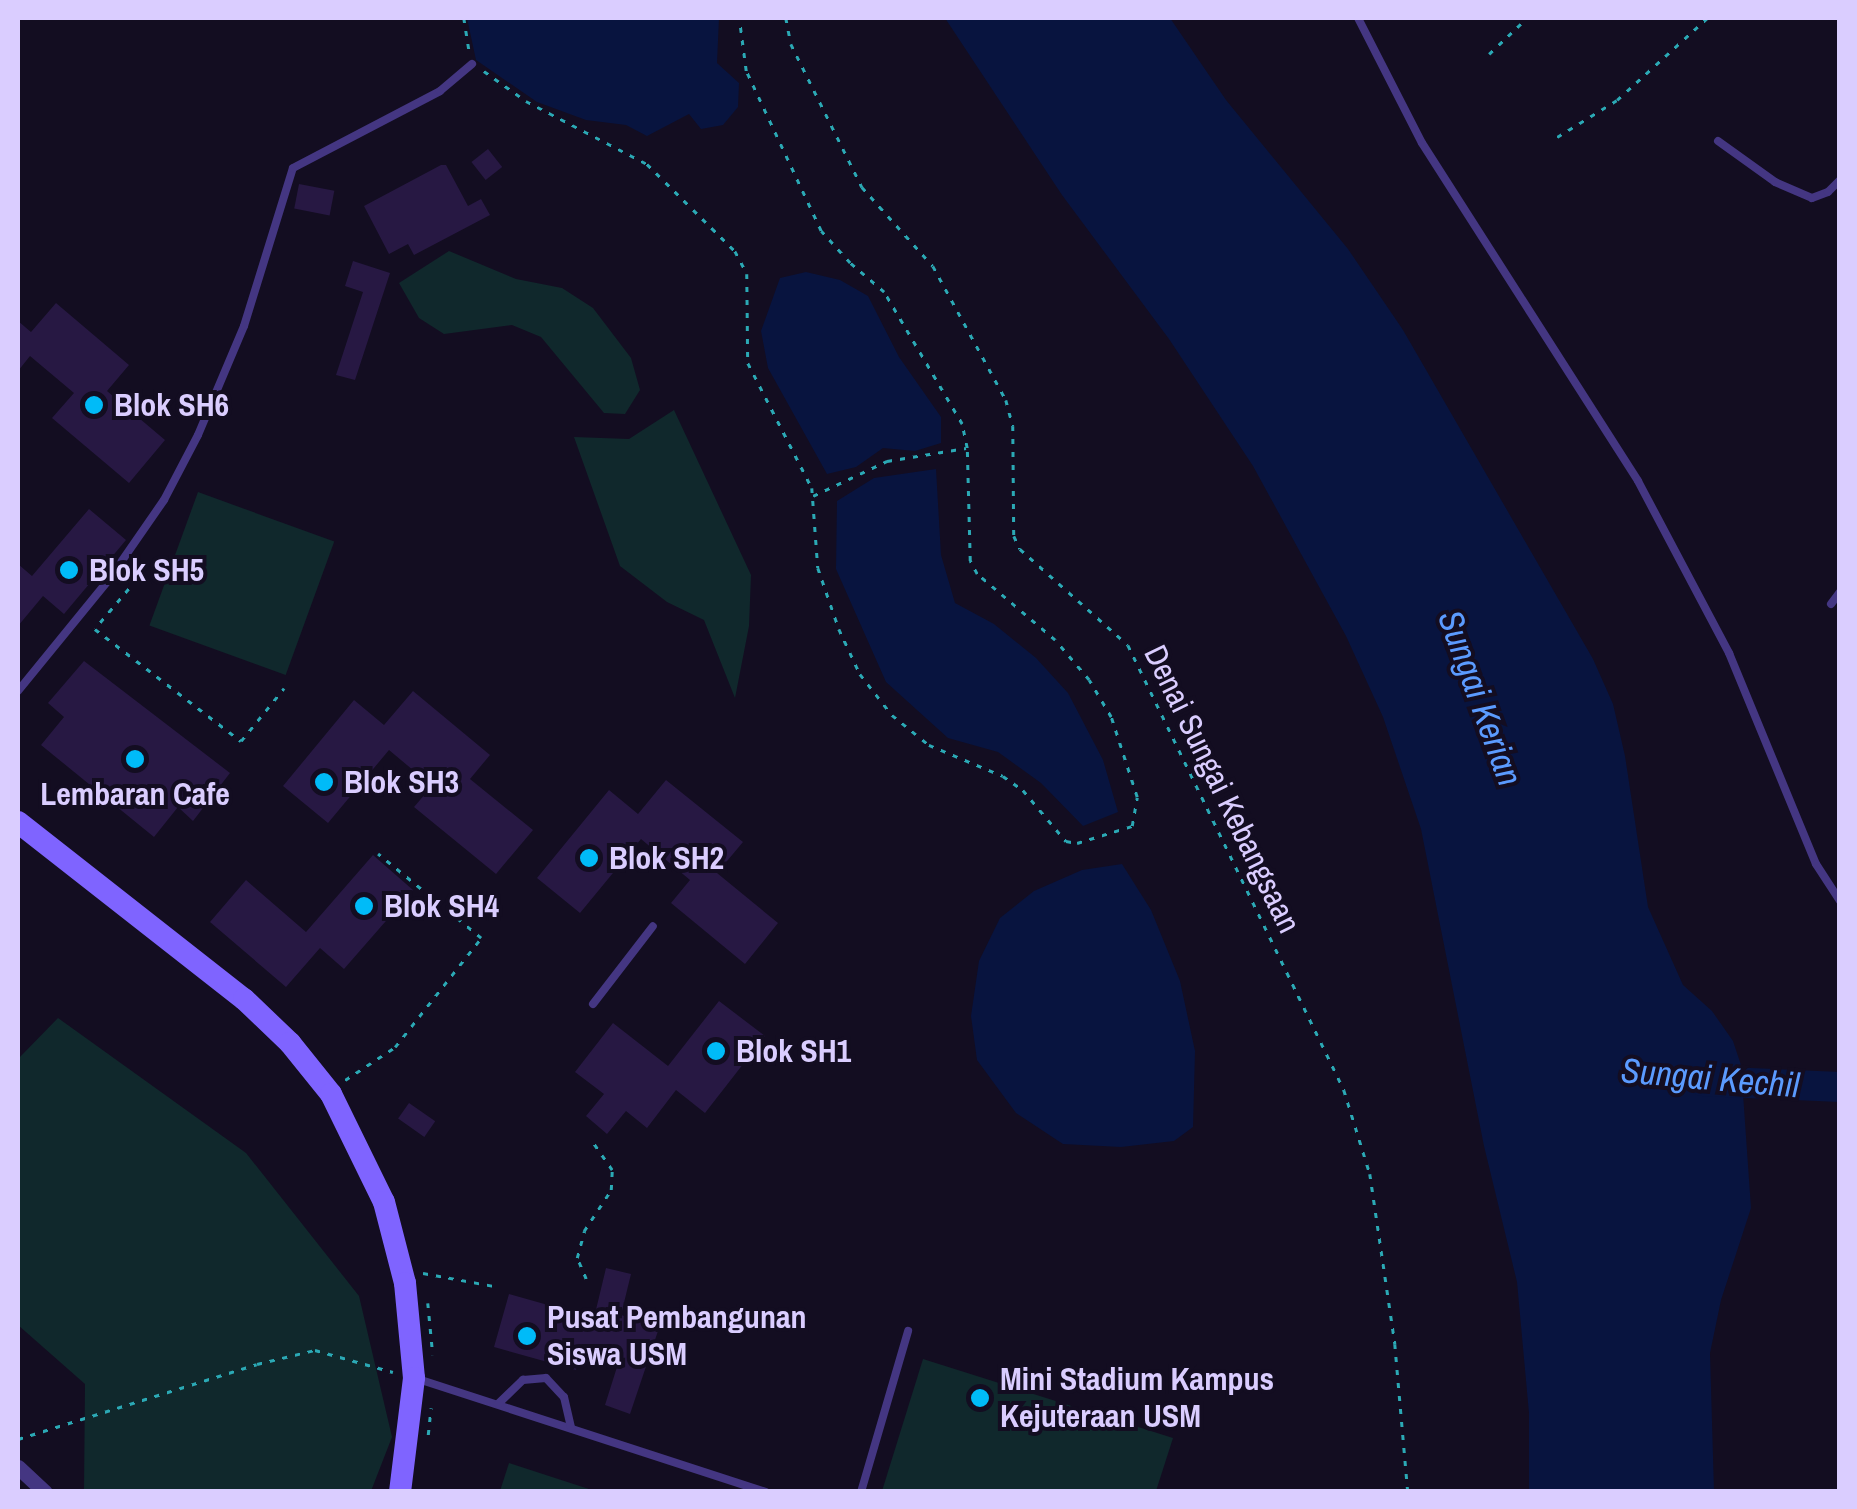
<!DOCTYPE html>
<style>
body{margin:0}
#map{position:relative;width:1857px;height:1509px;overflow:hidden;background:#130d21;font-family:"Archivo Narrow",sans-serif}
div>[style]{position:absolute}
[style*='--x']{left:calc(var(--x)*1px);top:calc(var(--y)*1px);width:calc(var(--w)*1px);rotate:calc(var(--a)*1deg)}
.green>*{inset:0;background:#10282c;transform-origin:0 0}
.water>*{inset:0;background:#08143f}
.river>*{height:30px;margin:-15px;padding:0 15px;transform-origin:15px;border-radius:15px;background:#08143f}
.building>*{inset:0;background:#271843;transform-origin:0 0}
.path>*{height:2.5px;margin-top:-1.25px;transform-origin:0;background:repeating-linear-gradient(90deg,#2ba9b5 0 5px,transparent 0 13px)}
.lane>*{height:8px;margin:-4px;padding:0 4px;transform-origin:4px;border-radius:4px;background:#443682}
.street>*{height:15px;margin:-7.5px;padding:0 7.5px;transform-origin:7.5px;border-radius:7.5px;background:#443682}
.secondary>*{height:22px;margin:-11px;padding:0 11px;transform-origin:11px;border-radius:11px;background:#7f64ff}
.dots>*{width:28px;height:28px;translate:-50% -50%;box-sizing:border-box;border:5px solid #130d21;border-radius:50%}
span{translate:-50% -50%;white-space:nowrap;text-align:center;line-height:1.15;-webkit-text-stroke:8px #130d21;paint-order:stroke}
.poi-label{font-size:32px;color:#dacdff;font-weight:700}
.left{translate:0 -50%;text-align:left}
.street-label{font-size:32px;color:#dacdff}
.water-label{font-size:35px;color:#5b9bff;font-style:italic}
.frame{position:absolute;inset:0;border:20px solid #dacdff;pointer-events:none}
</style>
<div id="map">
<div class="green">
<div style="clip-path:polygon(449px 251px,516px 279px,562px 288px,593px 308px,631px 358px,640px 390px,625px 414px,604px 413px,541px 337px,512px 325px,444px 334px,419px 318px,399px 283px)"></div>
<div style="clip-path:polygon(674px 410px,751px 575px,749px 626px,735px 698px,704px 620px,667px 602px,620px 566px,574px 437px,629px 439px)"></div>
<div style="left:198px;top:492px;width:145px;height:142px;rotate:20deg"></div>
<div style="clip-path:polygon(58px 1018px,246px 1153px,359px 1296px,392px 1437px,371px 1491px,84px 1491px,85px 1384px,18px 1325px,18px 1059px)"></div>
<div style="clip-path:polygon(923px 1359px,1173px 1438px,1156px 1491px,882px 1491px)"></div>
<div style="clip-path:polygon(509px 1463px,595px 1491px,500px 1491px)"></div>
</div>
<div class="water">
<div style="clip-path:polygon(467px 18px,719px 18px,717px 63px,739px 83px,738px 107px,723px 125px,701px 129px,689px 114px,647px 136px,626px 125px,586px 120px,537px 102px,476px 60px)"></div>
<div style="clip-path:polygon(945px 18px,1170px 18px,1226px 100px,1348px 249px,1403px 330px,1593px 659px,1613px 704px,1625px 756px,1648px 907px,1683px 985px,1712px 1011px,1733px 1041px,1741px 1065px,1751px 1208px,1721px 1300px,1710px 1353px,1714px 1491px,1529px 1491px,1529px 1413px,1517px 1282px,1484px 1146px,1421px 829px,1383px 717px,1346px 636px,1253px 466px,1169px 339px,1062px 195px)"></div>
<div style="clip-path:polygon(806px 272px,840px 280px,868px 296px,899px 357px,941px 417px,941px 443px,915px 451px,883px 448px,856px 467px,827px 474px,768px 368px,761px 331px,780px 278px)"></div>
<div style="clip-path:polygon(936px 469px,941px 555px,955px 603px,994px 624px,1036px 658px,1068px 693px,1103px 760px,1118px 812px,1083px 826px,1041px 783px,998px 752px,948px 738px,886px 682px,836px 569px,837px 501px,874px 478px)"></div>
<div style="clip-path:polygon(1122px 864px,1151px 910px,1180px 981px,1195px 1051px,1193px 1127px,1174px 1141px,1121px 1147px,1063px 1144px,1016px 1113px,977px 1060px,971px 1016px,979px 961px,1000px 918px,1034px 891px,1082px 870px)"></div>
</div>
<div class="river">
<div style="--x:1703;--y:1081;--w:137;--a:2.5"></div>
</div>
<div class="building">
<div style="left:488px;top:149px;width:23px;height:21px;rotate:52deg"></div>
<div style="clip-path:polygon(441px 165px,446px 165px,468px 206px,481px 199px,490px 215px,414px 255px,408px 244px,389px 254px,364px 206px)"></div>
<div style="left:299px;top:184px;width:36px;height:25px;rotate:11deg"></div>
<div style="clip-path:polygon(353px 261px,390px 273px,355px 380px,336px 375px,363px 292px,345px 286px)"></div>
<div style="clip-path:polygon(56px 303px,129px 365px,107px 391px,165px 440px,129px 483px,52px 418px,74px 393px,30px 356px,18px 371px,18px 321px,31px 332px)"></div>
<div style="clip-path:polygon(89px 509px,126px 540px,64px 614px,43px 596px,18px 626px,18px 564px,32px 576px)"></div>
<div style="clip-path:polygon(84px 661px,230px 773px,193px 821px,178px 807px,154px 837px,41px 745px,64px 717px,48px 703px)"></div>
<div style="clip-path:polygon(413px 691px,490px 755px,470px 779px,533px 830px,496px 874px,414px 807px,432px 786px,389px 750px,328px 823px,283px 786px,354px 700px,384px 725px)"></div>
<div style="clip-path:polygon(666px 780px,743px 842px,717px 873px,778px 923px,745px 964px,671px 903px,690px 880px,641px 839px,580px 913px,537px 878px,609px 790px,638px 814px)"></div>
<div style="clip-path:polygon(373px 855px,413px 890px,344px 969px,320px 948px,286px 987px,210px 922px,246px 880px,306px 932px)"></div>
<div style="clip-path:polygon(719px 1001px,765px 1036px,705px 1113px,676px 1090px,647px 1128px,626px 1111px,607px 1134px,586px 1116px,604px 1094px,575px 1072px,613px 1023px,668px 1066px)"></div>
<div style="left:409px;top:1103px;width:32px;height:19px;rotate:35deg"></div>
<div style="clip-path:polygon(606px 1268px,631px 1274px,621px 1315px,659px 1328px,630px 1414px,605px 1405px,617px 1367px,580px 1355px,576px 1370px,494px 1347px,509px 1294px,594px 1318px)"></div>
</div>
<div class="path">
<div style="--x:464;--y:18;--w:33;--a:81"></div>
<div style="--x:786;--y:18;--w:26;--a:79"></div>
<div style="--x:791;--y:44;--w:160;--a:63.6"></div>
<div style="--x:862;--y:187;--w:106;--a:48.1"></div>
<div style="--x:933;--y:266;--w:153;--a:61.4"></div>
<div style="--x:1006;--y:400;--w:27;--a:75"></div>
<div style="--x:1013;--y:426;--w:110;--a:89.5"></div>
<div style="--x:1014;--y:536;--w:14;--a:65"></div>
<div style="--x:1020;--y:549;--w:144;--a:41.6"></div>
<div style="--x:1128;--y:645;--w:495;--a:64.1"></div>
<div style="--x:1344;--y:1090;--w:88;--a:72.8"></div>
<div style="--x:1370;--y:1174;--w:172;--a:81.6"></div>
<div style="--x:1395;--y:1344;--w:149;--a:85"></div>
<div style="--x:1489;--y:54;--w:52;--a:-43.5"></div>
<div style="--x:484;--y:71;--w:52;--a:35.5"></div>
<div style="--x:526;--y:101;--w:136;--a:27.5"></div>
<div style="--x:647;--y:164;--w:124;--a:44.7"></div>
<div style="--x:735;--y:251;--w:26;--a:62"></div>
<div style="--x:747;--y:274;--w:89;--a:89.4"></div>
<div style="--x:748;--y:363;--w:140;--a:62.9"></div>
<div style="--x:812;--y:488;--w:80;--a:85.7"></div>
<div style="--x:818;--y:568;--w:65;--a:71"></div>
<div style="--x:839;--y:629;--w:50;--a:65"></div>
<div style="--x:860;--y:674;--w:52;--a:52"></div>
<div style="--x:892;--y:715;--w:48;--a:39"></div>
<div style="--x:929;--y:745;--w:80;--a:22.7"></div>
<div style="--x:1003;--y:776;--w:24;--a:35"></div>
<div style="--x:1023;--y:790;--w:67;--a:49.9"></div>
<div style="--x:1066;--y:841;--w:11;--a:10"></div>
<div style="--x:1077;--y:843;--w:58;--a:-17.2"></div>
<div style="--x:1132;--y:826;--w:29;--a:-80"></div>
<div style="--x:1137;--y:797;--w:84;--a:-108"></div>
<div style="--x:1111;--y:717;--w:43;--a:-120.7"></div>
<div style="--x:1089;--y:680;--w:52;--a:-130.4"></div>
<div style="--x:1055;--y:640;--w:102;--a:-139.8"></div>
<div style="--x:977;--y:574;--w:15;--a:-118"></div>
<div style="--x:970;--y:561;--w:113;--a:-91.5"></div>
<div style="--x:967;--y:448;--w:25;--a:-102"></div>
<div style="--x:962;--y:424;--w:153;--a:-120.6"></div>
<div style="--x:884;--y:292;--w:45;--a:-139.5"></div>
<div style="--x:850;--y:263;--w:43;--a:-132.2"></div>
<div style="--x:821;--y:231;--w:177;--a:-115.1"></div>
<div style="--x:746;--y:71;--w:53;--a:-97.5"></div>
<div style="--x:1557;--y:137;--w:70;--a:-31.7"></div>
<div style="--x:1617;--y:100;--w:122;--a:-42.3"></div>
<div style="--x:813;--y:496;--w:82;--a:-25.3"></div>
<div style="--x:887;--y:461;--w:80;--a:-9.3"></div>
<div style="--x:129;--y:589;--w:52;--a:130.4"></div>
<div style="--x:95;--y:629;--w:184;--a:37.5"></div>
<div style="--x:241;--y:741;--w:68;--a:-50.9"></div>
<div style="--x:345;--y:1080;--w:60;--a:-33.4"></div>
<div style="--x:395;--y:1047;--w:139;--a:-51.7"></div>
<div style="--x:481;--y:938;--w:133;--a:-140.8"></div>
<div style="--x:423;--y:1273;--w:77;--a:10.4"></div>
<div style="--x:586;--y:1279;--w:23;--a:-113"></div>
<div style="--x:577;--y:1258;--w:28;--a:-75"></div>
<div style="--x:584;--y:1231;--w:49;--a:-56.6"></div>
<div style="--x:611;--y:1190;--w:20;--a:-87"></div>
<div style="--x:612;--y:1170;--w:32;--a:-125"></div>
<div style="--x:428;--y:1303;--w:52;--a:84.5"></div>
<div style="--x:428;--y:1435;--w:27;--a:-84"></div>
<div style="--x:18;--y:1439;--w:250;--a:-17.4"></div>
<div style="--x:257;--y:1364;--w:60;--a:-13.6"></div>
<div style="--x:315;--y:1350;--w:81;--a:15.8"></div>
</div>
<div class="lane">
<div style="--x:1358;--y:18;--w:140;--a:62.9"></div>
<div style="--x:1422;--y:143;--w:401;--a:57.4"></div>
<div style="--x:1638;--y:481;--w:195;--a:62.1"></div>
<div style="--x:1729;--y:653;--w:228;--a:67.6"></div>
<div style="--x:1816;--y:864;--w:44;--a:57"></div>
<div style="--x:1718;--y:141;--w:70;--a:35.7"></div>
<div style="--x:1775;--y:182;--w:40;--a:23.4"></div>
<div style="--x:1812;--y:198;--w:17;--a:-21"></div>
<div style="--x:1828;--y:192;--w:17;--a:-45"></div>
<div style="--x:1831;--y:604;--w:15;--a:-53"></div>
<div style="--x:18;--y:691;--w:146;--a:-50.8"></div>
<div style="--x:110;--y:578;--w:95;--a:-55.3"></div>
<div style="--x:164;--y:500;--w:73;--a:-62.4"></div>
<div style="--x:198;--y:435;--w:118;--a:-67.1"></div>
<div style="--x:244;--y:326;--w:165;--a:-72.8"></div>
<div style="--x:293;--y:168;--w:166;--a:-27.6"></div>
<div style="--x:440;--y:91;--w:42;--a:-40.2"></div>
<div style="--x:593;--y:1004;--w:98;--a:-52.4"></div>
<div style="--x:418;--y:1379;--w:366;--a:18"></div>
<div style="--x:498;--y:1404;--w:35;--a:-44"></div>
<div style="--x:523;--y:1380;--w:23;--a:-5"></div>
<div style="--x:546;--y:1378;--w:26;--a:47"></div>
<div style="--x:564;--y:1397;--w:32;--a:77"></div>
<div style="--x:861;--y:1492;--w:168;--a:-73.7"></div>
</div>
<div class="street">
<div style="--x:18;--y:1467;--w:37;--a:43"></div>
</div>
<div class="secondary">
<div style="--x:18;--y:822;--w:287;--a:38.1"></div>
<div style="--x:244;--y:999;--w:64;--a:43.7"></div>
<div style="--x:290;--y:1043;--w:65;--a:51.2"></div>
<div style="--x:331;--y:1094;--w:120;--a:63.9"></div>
<div style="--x:384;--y:1202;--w:84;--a:75.5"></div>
<div style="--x:405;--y:1283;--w:95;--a:84.6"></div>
<div style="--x:414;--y:1378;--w:115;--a:97"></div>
</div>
<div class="dots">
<div style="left:94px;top:405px;background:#00bbf8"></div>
<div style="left:69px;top:570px;background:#00bbf8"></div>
<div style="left:135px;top:759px;background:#00bbf8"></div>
<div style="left:324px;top:782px;background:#00bbf8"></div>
<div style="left:589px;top:858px;background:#00bbf8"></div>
<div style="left:364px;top:906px;background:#00bbf8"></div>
<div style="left:716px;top:1051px;background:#00bbf8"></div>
<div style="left:527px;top:1336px;background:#00bbf8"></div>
<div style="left:980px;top:1398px;background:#00bbf8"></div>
</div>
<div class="poi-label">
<span class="left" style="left:114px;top:405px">Blok SH6</span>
<span class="left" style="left:89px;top:570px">Blok SH5</span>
<span class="left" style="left:344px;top:782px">Blok SH3</span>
<span style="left:135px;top:794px">Lembaran Cafe</span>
<span class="left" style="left:609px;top:858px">Blok SH2</span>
<span class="left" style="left:384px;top:906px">Blok SH4</span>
<span class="left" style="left:736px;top:1051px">Blok SH1</span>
<span class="left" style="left:547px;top:1336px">Pusat Pembangunan<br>Siswa USM</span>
<span class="left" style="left:1000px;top:1398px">Mini Stadium Kampus<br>Kejuteraan USM</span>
</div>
<div class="street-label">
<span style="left:1222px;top:789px;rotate:64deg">Denai Sungai Kebangsaan</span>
</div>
<div class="water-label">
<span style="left:1480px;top:698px;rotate:70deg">Sungai Kerian</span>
<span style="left:1710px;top:1078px;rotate:5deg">Sungai Kechil</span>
</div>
<div class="frame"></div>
</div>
